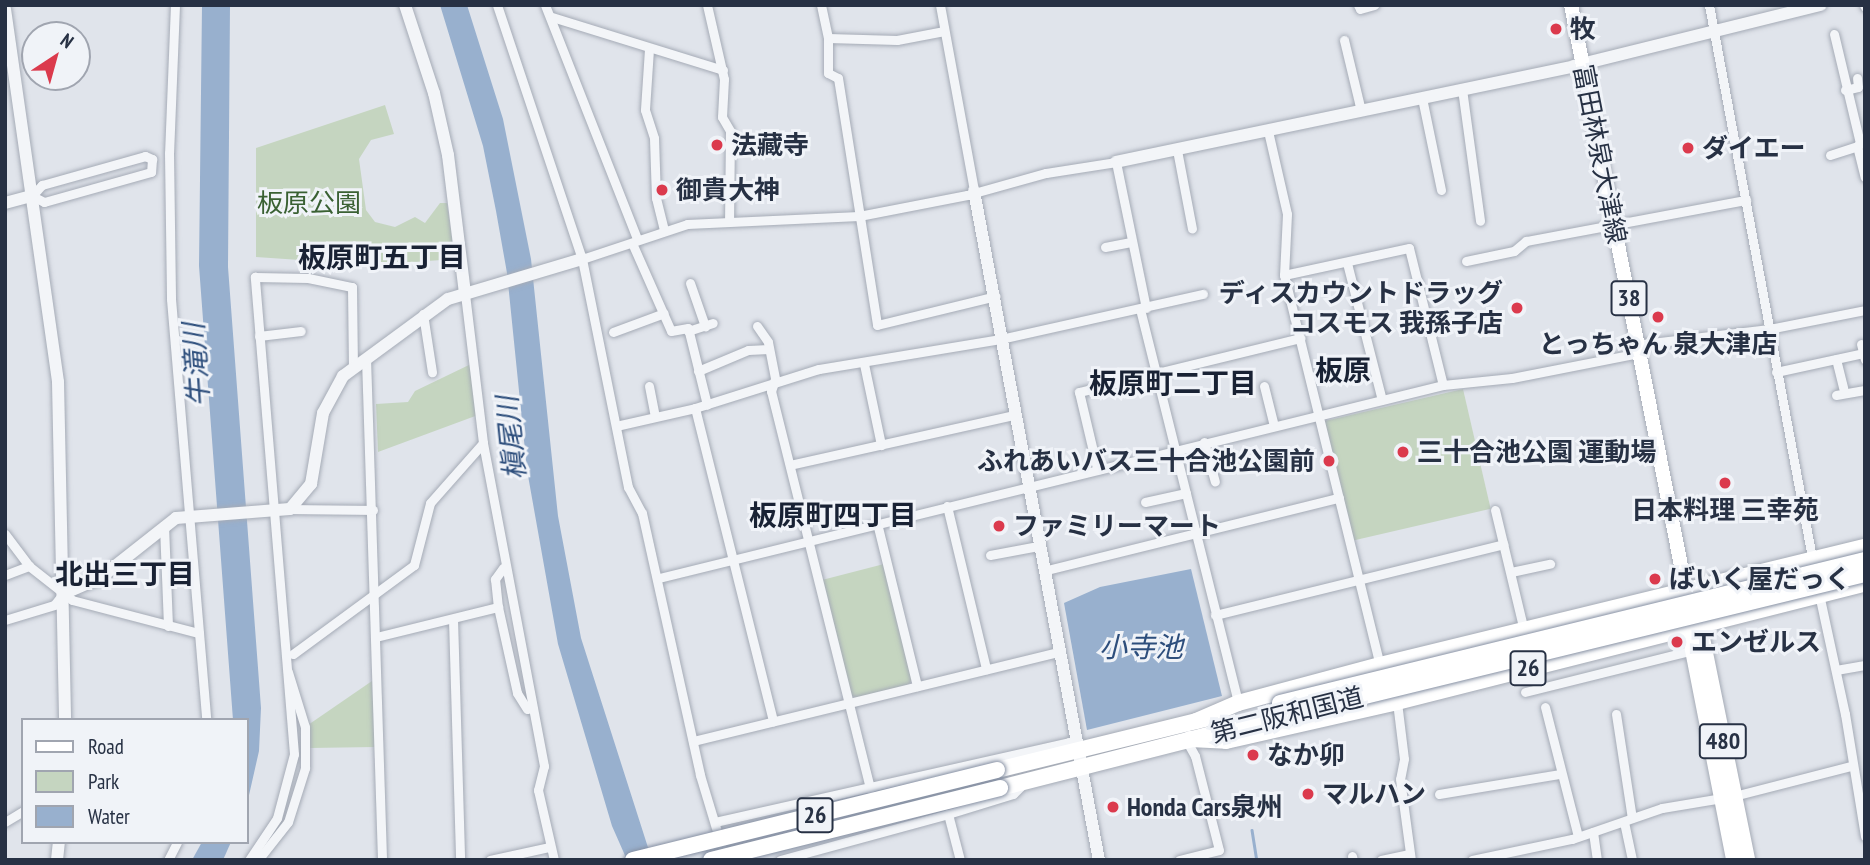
<!DOCTYPE html>
<meta charset="utf-8">
<style>
body{margin:0}
#map{position:relative;width:1870px;height:865px;overflow:hidden;background:#e0e4eb;font-family:"PT Sans Narrow","Noto Sans JP",sans-serif}
div>[style]{position:absolute}
[style*='--x']{left:calc(var(--x)*1px);top:calc(var(--y)*1px);width:calc(var(--w)*1px);rotate:calc(var(--a)*1deg)}
.green>*{inset:0;background:#c5d5c0;transform-origin:0 0}
.water>*{inset:0;background:#98b0ce}
.stream>*{height:2.5px;margin:-1.25px;padding:0 1.25px;transform-origin:1.25px;border-radius:1.25px;background:#98b0ce}
.roads{filter:drop-shadow(0 0 2px #a5abb6) drop-shadow(0 0 2px #a5abb6)}
.minor>*{height:9px;margin:-4.5px;padding:0 4.5px;transform-origin:4.5px;border-radius:4.5px;background:#f3f5f8}
.tertiary>*{height:12px;margin:-6px;padding:0 6px;transform-origin:6px;border-radius:6px;background:#f3f5f8}
.primary>*{height:14px;margin:-7px;padding:0 7px;transform-origin:7px;border-radius:7px;background:#fff}
.trunk>*{height:16px;margin:-8px;padding:0 8px;transform-origin:8px;border-radius:8px;background:#fff}
.bridges{filter:drop-shadow(0 0 2px #8690a3) drop-shadow(0 0 2px #8690a3)}
.trunk-bridge>*{height:16px;margin:-8px;padding:0 8px;transform-origin:8px;border-radius:8px;background:#fff}
.dots>*{width:19px;height:19px;translate:-50% -50%;box-sizing:border-box;border:4px solid #f0f3f8;border-radius:50%}
span{translate:-50% -50%;white-space:nowrap;text-align:center;line-height:1.15;-webkit-text-stroke:6px #f0f3f8;paint-order:stroke}
.shield-label span{padding:2px 5px;background:#f0f3f8;border:2px solid;border-radius:5px;-webkit-text-stroke-width:0}
.shield-label{font-size:24px;color:#273144;font-weight:700}
.poi-label{font-size:26px;color:#273144;font-weight:700}
.left{translate:0 -50%;text-align:left}
.right{translate:-100% -50%;text-align:right}
.street-label{font-size:26px;color:#273144}
.park-label{font-size:26px;color:#3a6133}
.neighbourhood-label{font-size:28px;color:#192234;font-weight:700}
.water-label{font-size:28px;color:#2d4e7c;font-style:italic}
.frame{position:absolute;inset:0;border:7px solid #273144;pointer-events:none}
.legend{position:absolute;left:21px;top:718px;width:228px;height:126px;box-sizing:border-box;background:#f0f3f8;border:2px solid #a0a5b0;margin:0;padding:9px 12px;list-style:none;font-size:21px;color:#273144}
.legend li{display:flex;align-items:center;gap:14px;height:35px}
.legend b{width:35px;border:2px solid #a0a5b0}
.north{position:absolute;left:21px;top:21px;width:70px;height:70px;box-sizing:border-box;background:#f0f3f8;border:2px solid #a0a5b0;border-radius:50%;rotate:36deg;font-size:19px;font-weight:700;line-height:28px;text-align:center;color:#273144}
.north::after{content:'';display:block;margin:auto;width:24px;height:32px;background:#db3a4d;clip-path:polygon(50% 0,100% 100%,50% 72%,0 100%)}
</style>
<div id="map">
<div class="green">
<div style="clip-path:polygon(385px 105px,394px 134px,371px 140px,359px 159px,366px 210px,375px 222px,395px 227px,415px 217px,425px 223px,440px 203px,447px 203px,455px 259px,373px 265px,256px 257px,256px 148px)"></div>
<div style="clip-path:polygon(687px 174px,705px 183px,724px 183px,724px 194px,687px 196px)"></div>
<div style="clip-path:polygon(471px 364px,478px 415px,378px 452px,376px 404px,408px 402px,415px 391px)"></div>
<div style="left:1463px;top:389px;width:123px;height:142px;rotate:77deg"></div>
<div style="clip-path:polygon(884px 564px,912px 680px,908px 685px,856px 698px,851px 695px,822px 580px)"></div>
<div style="clip-path:polygon(372px 681px,375px 747px,310px 748px,308px 725px)"></div>
</div>
<div class="water">
<div style="clip-path:polygon(202px 5px,230px 5px,228px 267px,261px 708px,259px 751px,247px 804px,247px 720px,233px 720px,199px 266px)"></div>
<div style="clip-path:polygon(440px 5px,467px 5px,503px 119px,531px 259px,558px 516px,581px 638px,652px 860px,627px 860px,612px 826px,558px 644px,527px 470px,507px 273px,496px 211px,483px 146px)"></div>
<div style="clip-path:polygon(1191px 569px,1222px 696px,1087px 730px,1064px 603px,1100px 587px)"></div>
<div style="clip-path:polygon(202px 842px,231px 842px,223px 860px,192px 860px)"></div>
</div>
<div class="stream">
<div style="--x:1252;--y:830;--w:30;--a:81"></div>
</div>
<div class="roads">
<div class="minor">
<div style="--x:175;--y:5;--w:148;--a:92.3"></div>
<div style="--x:169;--y:153;--w:146;--a:89.2"></div>
<div style="--x:171;--y:299;--w:422;--a:85.2"></div>
<div style="--x:497;--y:5;--w:268;--a:71.5"></div>
<div style="--x:582;--y:259;--w:233;--a:78.6"></div>
<div style="--x:628;--y:487;--w:30;--a:62"></div>
<div style="--x:642;--y:513;--w:268;--a:77.5"></div>
<div style="--x:700;--y:775;--w:87;--a:73.2"></div>
<div style="--x:545;--y:5;--w:251;--a:68.5"></div>
<div style="--x:707;--y:5;--w:76;--a:77.1"></div>
<div style="--x:724;--y:79;--w:38;--a:93"></div>
<div style="--x:722;--y:117;--w:16;--a:60"></div>
<div style="--x:730;--y:131;--w:90;--a:90.6"></div>
<div style="--x:821;--y:5;--w:34;--a:78"></div>
<div style="--x:828;--y:38;--w:35;--a:90"></div>
<div style="--x:828;--y:73;--w:11;--a:27"></div>
<div style="--x:838;--y:78;--w:250;--a:81"></div>
<div style="--x:877;--y:325;--w:122;--a:-13.7"></div>
<div style="--x:940;--y:5;--w:189;--a:79.6"></div>
<div style="--x:1358;--y:5;--w:4;--a:63"></div>
<div style="--x:1360;--y:9;--w:15;--a:-16"></div>
<div style="--x:1709;--y:5;--w:568;--a:79.44"></div>
<div style="--x:1864;--y:5;--w:2;--a:63"></div>
<div style="--x:552;--y:17;--w:179;--a:17.2"></div>
<div style="--x:1834;--y:34;--w:112;--a:76.6"></div>
<div style="--x:828;--y:38;--w:69;--a:1.7"></div>
<div style="--x:897;--y:40;--w:48;--a:-10.8"></div>
<div style="--x:1344;--y:40;--w:73;--a:76.5"></div>
<div style="--x:649;--y:49;--w:61;--a:93.8"></div>
<div style="--x:645;--y:110;--w:29;--a:72"></div>
<div style="--x:654;--y:138;--w:60;--a:88.1"></div>
<div style="--x:656;--y:198;--w:34;--a:76"></div>
<div style="--x:1462;--y:89;--w:133;--a:82.2"></div>
<div style="--x:1845;--y:90;--w:13;--a:-13"></div>
<div style="--x:1858;--y:87;--w:9;--a:-96"></div>
<div style="--x:1422;--y:98;--w:94;--a:78.3"></div>
<div style="--x:1268;--y:131;--w:85;--a:77.1"></div>
<div style="--x:1287;--y:214;--w:61;--a:92.8"></div>
<div style="--x:1284;--y:275;--w:402;--a:76.2"></div>
<div style="--x:1863;--y:142;--w:7;--a:146"></div>
<div style="--x:1857;--y:146;--w:32;--a:76"></div>
<div style="--x:1177;--y:150;--w:80;--a:79.2"></div>
<div style="--x:1830;--y:155;--w:28;--a:-18"></div>
<div style="--x:145;--y:156;--w:8;--a:23"></div>
<div style="--x:152;--y:159;--w:13;--a:94"></div>
<div style="--x:151;--y:172;--w:111;--a:164.3"></div>
<div style="--x:44;--y:202;--w:13;--a:-153"></div>
<div style="--x:32;--y:196;--w:15;--a:-48"></div>
<div style="--x:42;--y:185;--w:107;--a:-15.7"></div>
<div style="--x:632;--y:243;--w:96;--a:66.1"></div>
<div style="--x:671;--y:331;--w:17;--a:-10"></div>
<div style="--x:688;--y:328;--w:79;--a:76.1"></div>
<div style="--x:1105;--y:247;--w:25;--a:-11"></div>
<div style="--x:582;--y:259;--w:111;--a:-18.4"></div>
<div style="--x:687;--y:224;--w:172;--a:-2.7"></div>
<div style="--x:859;--y:216;--w:110;--a:-11"></div>
<div style="--x:967;--y:195;--w:82;--a:-15.6"></div>
<div style="--x:1046;--y:173;--w:71;--a:-8.9"></div>
<div style="--x:1116;--y:162;--w:149;--a:78.4"></div>
<div style="--x:1466;--y:261;--w:49;--a:-11.8"></div>
<div style="--x:1514;--y:251;--w:16;--a:-40"></div>
<div style="--x:1526;--y:241;--w:224;--a:-10.6"></div>
<div style="--x:1347;--y:263;--w:141;--a:75.7"></div>
<div style="--x:1284;--y:275;--w:128;--a:-12.2"></div>
<div style="--x:1409;--y:248;--w:141;--a:76.1"></div>
<div style="--x:690;--y:283;--w:46;--a:70.8"></div>
<div style="--x:465;--y:294;--w:150;--a:83.1"></div>
<div style="--x:483;--y:443;--w:329;--a:79.3"></div>
<div style="--x:544;--y:766;--w:25;--a:104"></div>
<div style="--x:538;--y:790;--w:72;--a:77.1"></div>
<div style="--x:1140;--y:309;--w:406;--a:76"></div>
<div style="--x:423;--y:314;--w:59;--a:81.2"></div>
<div style="--x:757;--y:326;--w:19;--a:55"></div>
<div style="--x:768;--y:342;--w:38;--a:79"></div>
<div style="--x:775;--y:379;--w:13;--a:108"></div>
<div style="--x:771;--y:391;--w:410;--a:76"></div>
<div style="--x:688;--y:331;--w:26;--a:-18"></div>
<div style="--x:613;--y:332;--w:54;--a:-20.4"></div>
<div style="--x:259;--y:336;--w:42;--a:-6.8"></div>
<div style="--x:1861;--y:344;--w:16;--a:76"></div>
<div style="--x:366;--y:358;--w:502;--a:88.17"></div>
<div style="--x:1836;--y:359;--w:30;--a:76"></div>
<div style="--x:864;--y:364;--w:83;--a:78.1"></div>
<div style="--x:698;--y:371;--w:54;--a:-22.8"></div>
<div style="--x:748;--y:350;--w:21;--a:-3"></div>
<div style="--x:1776;--y:372;--w:89;--a:-12.3"></div>
<div style="--x:649;--y:386;--w:31;--a:79"></div>
<div style="--x:1264;--y:386;--w:41;--a:76"></div>
<div style="--x:1836;--y:395;--w:29;--a:-10"></div>
<div style="--x:695;--y:408;--w:323;--a:76"></div>
<div style="--x:616;--y:426;--w:81;--a:-12.8"></div>
<div style="--x:695;--y:408;--w:130;--a:-17.5"></div>
<div style="--x:819;--y:369;--w:184;--a:-9.4"></div>
<div style="--x:1001;--y:339;--w:207;--a:-12.6"></div>
<div style="--x:1204;--y:442;--w:41;--a:74.6"></div>
<div style="--x:790;--y:465;--w:230;--a:-12.6"></div>
<div style="--x:1097;--y:468;--w:78;--a:-103.3"></div>
<div style="--x:1079;--y:392;--w:228;--a:-13.7"></div>
<div style="--x:1145;--y:502;--w:42;--a:-12.4"></div>
<div style="--x:947;--y:506;--w:168;--a:76.5"></div>
<div style="--x:290;--y:509;--w:83;--a:0.7"></div>
<div style="--x:1495;--y:510;--w:124;--a:76.5"></div>
<div style="--x:877;--y:523;--w:168;--a:76.2"></div>
<div style="--x:164;--y:526;--w:100;--a:87.7"></div>
<div style="--x:5;--y:534;--w:40;--a:53"></div>
<div style="--x:29;--y:566;--w:55;--a:38.3"></div>
<div style="--x:72;--y:600;--w:131;--a:14.6"></div>
<div style="--x:990;--y:555;--w:49;--a:-10.6"></div>
<div style="--x:503;--y:568;--w:14;--a:126"></div>
<div style="--x:495;--y:579;--w:28;--a:84"></div>
<div style="--x:498;--y:607;--w:88;--a:77.5"></div>
<div style="--x:517;--y:693;--w:19;--a:58"></div>
<div style="--x:1043;--y:571;--w:305;--a:-13.9"></div>
<div style="--x:1511;--y:572;--w:40;--a:-12"></div>
<div style="--x:5;--y:575;--w:26;--a:-21"></div>
<div style="--x:659;--y:578;--w:807;--a:-13.83"></div>
<div style="--x:1443;--y:385;--w:69;--a:-5.8"></div>
<div style="--x:1512;--y:378;--w:129;--a:-11.1"></div>
<div style="--x:1639;--y:353;--w:10;--a:-66"></div>
<div style="--x:1643;--y:344;--w:127;--a:-6.8"></div>
<div style="--x:1769;--y:329;--w:98;--a:-11.2"></div>
<div style="--x:1819;--y:594;--w:123;--a:77.8"></div>
<div style="--x:1845;--y:714;--w:124;--a:80.7"></div>
<div style="--x:1215;--y:615;--w:297;--a:-13.8"></div>
<div style="--x:453;--y:619;--w:241;--a:88.3"></div>
<div style="--x:5;--y:620;--w:51;--a:-17"></div>
<div style="--x:54;--y:605;--w:14;--a:-51"></div>
<div style="--x:376;--y:637;--w:126;--a:-13.8"></div>
<div style="--x:293;--y:654;--w:150;--a:-36.3"></div>
<div style="--x:414;--y:565;--w:64;--a:-75.5"></div>
<div style="--x:430;--y:503;--w:80;--a:-48.5"></div>
<div style="--x:1836;--y:670;--w:29;--a:-10"></div>
<div style="--x:1525;--y:692;--w:173;--a:-14"></div>
<div style="--x:1397;--y:702;--w:57;--a:83"></div>
<div style="--x:1404;--y:759;--w:20;--a:101"></div>
<div style="--x:1400;--y:779;--w:82;--a:82.3"></div>
<div style="--x:1545;--y:707;--w:133;--a:75.7"></div>
<div style="--x:1616;--y:714;--w:105;--a:81.3"></div>
<div style="--x:693;--y:741;--w:377;--a:-13.7"></div>
<div style="--x:1439;--y:794;--w:123;--a:-9.4"></div>
<div style="--x:948;--y:814;--w:48;--a:75.4"></div>
<div style="--x:5;--y:822;--w:21;--a:-31"></div>
<div style="--x:715;--y:822;--w:363;--a:-12.7"></div>
<div style="--x:1069;--y:742;--w:11;--a:45"></div>
<div style="--x:1624;--y:822;--w:39;--a:78"></div>
<div style="--x:1593;--y:832;--w:28;--a:82"></div>
<div style="--x:1352;--y:856;--w:4;--a:76"></div>
<div style="--x:168;--y:860;--w:20;--a:-63"></div>
<div style="--x:249;--y:860;--w:50;--a:-56.3"></div>
<div style="--x:277;--y:818;--w:66;--a:-75.1"></div>
<div style="--x:294;--y:754;--w:479;--a:-94.7"></div>
<div style="--x:255;--y:277;--w:53;--a:1.1"></div>
<div style="--x:308;--y:278;--w:45;--a:11.6"></div>
<div style="--x:352;--y:287;--w:81;--a:89.3"></div>
<div style="--x:258;--y:860;--w:48;--a:-51.7"></div>
<div style="--x:288;--y:822;--w:57;--a:-72.5"></div>
<div style="--x:305;--y:768;--w:41;--a:-90"></div>
<div style="--x:305;--y:727;--w:58;--a:-107.2"></div>
<div style="--x:490;--y:860;--w:60;--a:-12.4"></div>
<div style="--x:780;--y:860;--w:174;--a:-15.3"></div>
<div style="--x:948;--y:814;--w:68;--a:-17.1"></div>
<div style="--x:1013;--y:794;--w:11;--a:-45"></div>
<div style="--x:1179;--y:860;--w:41;--a:-14"></div>
<div style="--x:1219;--y:850;--w:97;--a:-104.3"></div>
<div style="--x:1195;--y:756;--w:18;--a:-119"></div>
<div style="--x:1381;--y:860;--w:29;--a:-12"></div>
<div style="--x:1472;--y:860;--w:102;--a:-11.9"></div>
<div style="--x:1572;--y:839;--w:95;--a:-19"></div>
<div style="--x:1662;--y:808;--w:73;--a:-9.5"></div>
<div style="--x:1734;--y:796;--w:121;--a:-14.4"></div>
</div>
<div class="tertiary">
<div style="--x:405;--y:5;--w:93;--a:71.8"></div>
<div style="--x:434;--y:93;--w:64;--a:77.3"></div>
<div style="--x:448;--y:155;--w:140;--a:83"></div>
<div style="--x:5;--y:9;--w:377;--a:81.9"></div>
<div style="--x:58;--y:382;--w:338;--a:88.8"></div>
<div style="--x:1116;--y:162;--w:468;--a:-11.8"></div>
<div style="--x:1574;--y:66;--w:254;--a:-13.9"></div>
<div style="--x:974;--y:191;--w:681;--a:79.42"></div>
<div style="--x:5;--y:203;--w:28;--a:-15"></div>
<div style="--x:63;--y:594;--w:40;--a:-23.4"></div>
<div style="--x:100;--y:578;--w:97;--a:-38.3"></div>
<div style="--x:176;--y:518;--w:114;--a:-4.5"></div>
<div style="--x:290;--y:509;--w:33;--a:-50"></div>
<div style="--x:311;--y:484;--w:72;--a:-80.4"></div>
<div style="--x:323;--y:413;--w:42;--a:-61.6"></div>
<div style="--x:343;--y:376;--w:130;--a:-36.3"></div>
<div style="--x:448;--y:299;--w:140;--a:-16.6"></div>
<div style="--x:57;--y:860;--w:18;--a:-84"></div>
</div>
<div class="primary">
<div style="--x:1571;--y:5;--w:597;--a:78.9"></div>
</div>
<div class="trunk">
<div style="--x:1692;--y:617;--w:23;--a:65"></div>
<div style="--x:1702;--y:638;--w:227;--a:78.5"></div>
<div style="--x:1694;--y:625;--w:15;--a:101"></div>
<div style="--x:1691;--y:640;--w:224;--a:78.9"></div>
<div style="--x:1196;--y:721;--w:46;--a:-23.2"></div>
<div style="--x:1238;--y:703;--w:147;--a:-15"></div>
<div style="--x:1380;--y:665;--w:499;--a:-13.7"></div>
<div style="--x:1190;--y:739;--w:36;--a:3"></div>
<div style="--x:1226;--y:741;--w:175;--a:-12.8"></div>
<div style="--x:1397;--y:702;--w:483;--a:-14.2"></div>
<div style="--x:997;--y:770;--w:214;--a:-13.8"></div>
<div style="--x:1000;--y:788;--w:292;--a:-14.3"></div>
</div>
</div>
<div class="bridges">
<div class="trunk-bridge">
<div style="--x:1280;--y:703;--w:602;--a:-13.74"></div>
<div style="--x:1283;--y:716;--w:599;--a:-13.71"></div>
<div style="--x:633;--y:860;--w:375;--a:-13.9"></div>
<div style="--x:711;--y:860;--w:298;--a:-14"></div>
</div>
</div>
<div class="dots">
<div style="left:1556px;top:29px;background:#db3a4d"></div>
<div style="left:717px;top:145px;background:#db3a4d"></div>
<div style="left:1688px;top:148px;background:#db3a4d"></div>
<div style="left:662px;top:190px;background:#db3a4d"></div>
<div style="left:1517px;top:308px;background:#db3a4d"></div>
<div style="left:1658px;top:317px;background:#db3a4d"></div>
<div style="left:1403px;top:452px;background:#db3a4d"></div>
<div style="left:1329px;top:461px;background:#db3a4d"></div>
<div style="left:1725px;top:483px;background:#db3a4d"></div>
<div style="left:999px;top:526px;background:#db3a4d"></div>
<div style="left:1655px;top:579px;background:#db3a4d"></div>
<div style="left:1677px;top:642px;background:#db3a4d"></div>
<div style="left:1253px;top:755px;background:#db3a4d"></div>
<div style="left:1308px;top:794px;background:#db3a4d"></div>
<div style="left:1113px;top:807px;background:#db3a4d"></div>
</div>
<div class="shield-label">
<span style="left:1629px;top:298px">38</span>
<span style="left:1528px;top:668px">26</span>
<span style="left:1723px;top:741px">480</span>
<span style="left:815px;top:815px">26</span>
</div>
<div class="poi-label">
<span class="left" style="left:1570px;top:29px">牧</span>
<span class="left" style="left:731px;top:145px">法藏寺</span>
<span class="left" style="left:1702px;top:148px">ダイエー</span>
<span class="left" style="left:676px;top:190px">御貴大神</span>
<span class="right" style="left:1503px;top:308px">ディスカウントドラッグ<br>コスモス 我孫子店</span>
<span style="left:1658px;top:344px">とっちゃん 泉大津店</span>
<span class="left" style="left:1417px;top:452px">三十合池公園 運動場</span>
<span class="right" style="left:1315px;top:461px">ふれあいバス三十合池公園前</span>
<span style="left:1725px;top:510px">日本料理 三幸苑</span>
<span class="left" style="left:1013px;top:526px">ファミリーマート</span>
<span class="left" style="left:1669px;top:579px">ばいく屋だっく</span>
<span class="left" style="left:1691px;top:642px">エンゼルス</span>
<span class="left" style="left:1267px;top:755px">なか卯</span>
<span class="left" style="left:1322px;top:794px">マルハン</span>
<span class="left" style="left:1127px;top:807px">Honda Cars泉州</span>
</div>
<div class="street-label">
<span style="left:1600px;top:154px;rotate:79deg">富田林泉大津線</span>
<span style="left:1287px;top:715px;rotate:-14deg">第二阪和国道</span>
</div>
<div class="park-label">
<span style="left:309px;top:203px">板原公園</span>
</div>
<div class="neighbourhood-label">
<span style="left:382px;top:257px">板原町五丁目</span>
<span style="left:1343px;top:370px">板原</span>
<span style="left:1173px;top:383px">板原町二丁目</span>
<span style="left:833px;top:515px">板原町四丁目</span>
<span style="left:125px;top:574px">北出三丁目</span>
</div>
<div class="water-label">
<span style="left:196px;top:365px;rotate:-94deg">牛滝川</span>
<span style="left:511px;top:438px;rotate:-96deg">槇尾川</span>
<span style="left:1141px;top:647px">小寺池</span>
</div>
<div class="frame"></div>
<ul class="legend">
<li><b style="height:9px;background:#fff"></b>Road</li>
<li><b style="height:19px;background:#c5d5c0"></b>Park</li>
<li><b style="height:19px;background:#98b0ce"></b>Water</li>
</ul>
<div class="north">N</div>
</div>
